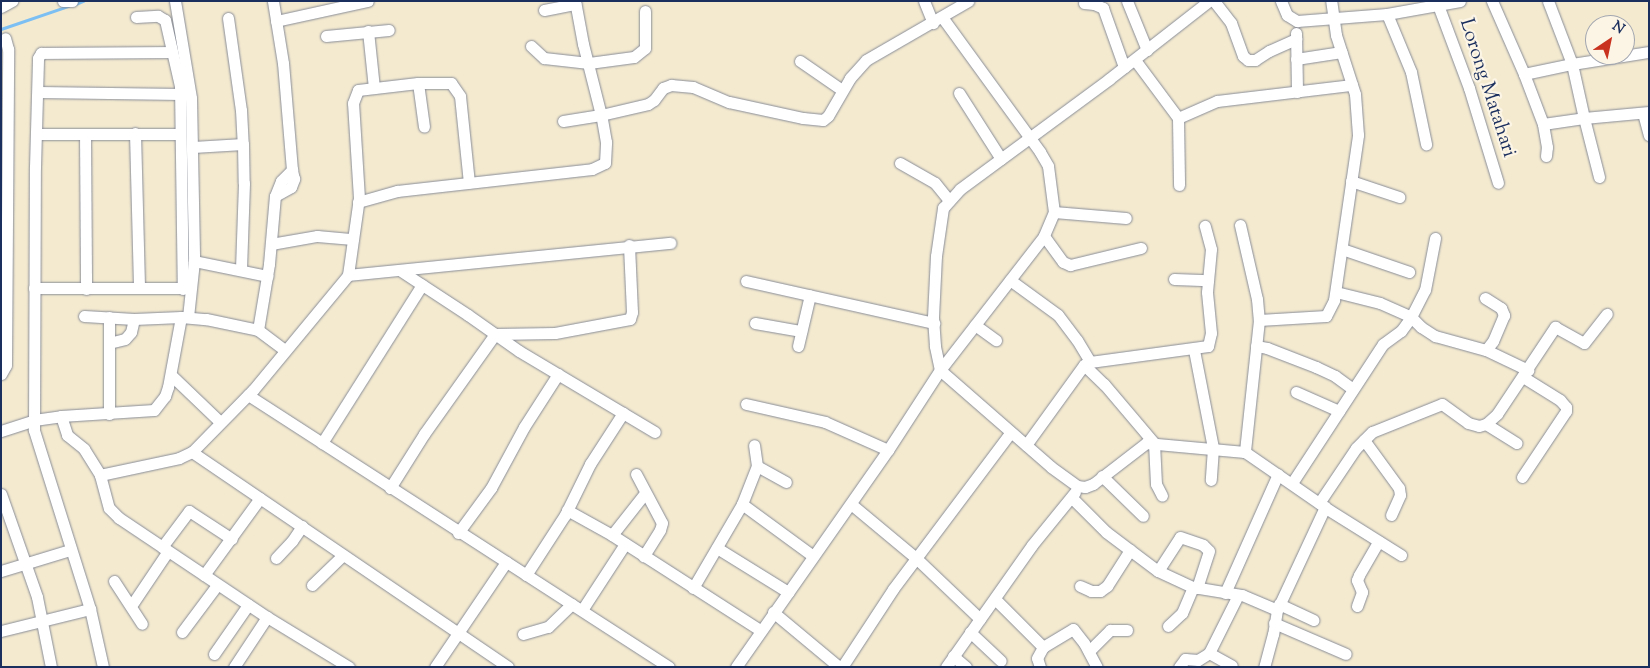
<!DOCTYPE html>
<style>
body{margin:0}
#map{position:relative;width:1650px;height:668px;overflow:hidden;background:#f4ead0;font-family:"Sorts Mill Goudy",serif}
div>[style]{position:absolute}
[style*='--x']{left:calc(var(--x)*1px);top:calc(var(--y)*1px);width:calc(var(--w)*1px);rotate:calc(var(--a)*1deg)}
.stream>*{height:2.5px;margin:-1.25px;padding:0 1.25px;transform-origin:1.25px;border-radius:1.25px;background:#7cbff2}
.roads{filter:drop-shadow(0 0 1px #888c97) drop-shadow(0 0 1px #888c97)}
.minor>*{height:11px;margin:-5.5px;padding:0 5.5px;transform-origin:5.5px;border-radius:5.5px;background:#fff}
span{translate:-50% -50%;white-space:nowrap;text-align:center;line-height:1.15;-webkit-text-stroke:4.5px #fcf5e5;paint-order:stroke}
.street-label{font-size:20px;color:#1b2f5e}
.frame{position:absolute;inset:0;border:2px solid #1b2f5e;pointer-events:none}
.north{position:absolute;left:1585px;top:15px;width:50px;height:50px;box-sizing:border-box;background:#fcf5e5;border:1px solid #a2a6af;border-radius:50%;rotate:34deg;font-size:14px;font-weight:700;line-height:20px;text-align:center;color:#1b2f5e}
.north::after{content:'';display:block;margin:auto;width:18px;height:22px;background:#c8321e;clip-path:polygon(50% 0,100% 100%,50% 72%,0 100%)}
</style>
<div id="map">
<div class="stream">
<div style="--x:76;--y:4;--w:8;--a:-23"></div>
<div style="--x:1;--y:29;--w:71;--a:-18.9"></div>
</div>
<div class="roads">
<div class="minor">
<div style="--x:63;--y:1;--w:9;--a:0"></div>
<div style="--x:175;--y:1;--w:98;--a:80.6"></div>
<div style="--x:191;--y:98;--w:163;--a:88.9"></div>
<div style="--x:194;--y:261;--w:75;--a:11.6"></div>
<div style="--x:924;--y:1;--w:24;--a:68"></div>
<div style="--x:1127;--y:1;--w:53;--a:67.8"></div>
<div style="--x:1214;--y:1;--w:28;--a:52"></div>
<div style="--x:1231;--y:23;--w:35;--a:70"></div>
<div style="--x:1243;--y:56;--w:6;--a:39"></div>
<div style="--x:1248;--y:60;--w:7;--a:0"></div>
<div style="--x:1255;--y:60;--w:17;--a:-33"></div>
<div style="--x:1269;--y:51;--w:30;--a:-24"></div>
<div style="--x:1281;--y:1;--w:15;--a:67"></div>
<div style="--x:1287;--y:15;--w:12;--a:31"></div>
<div style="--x:1297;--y:21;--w:90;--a:-4.4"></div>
<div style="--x:1387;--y:14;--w:74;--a:-10.1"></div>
<div style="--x:1492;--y:1;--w:80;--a:66.3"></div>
<div style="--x:1524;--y:74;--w:53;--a:69.2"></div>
<div style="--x:1548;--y:1;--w:67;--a:69.1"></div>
<div style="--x:1572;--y:64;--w:55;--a:77.5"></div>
<div style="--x:1584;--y:118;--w:65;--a:-5.3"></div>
<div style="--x:1084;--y:3;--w:10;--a:6"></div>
<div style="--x:1094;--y:4;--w:10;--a:24"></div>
<div style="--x:1103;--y:8;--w:63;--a:70.4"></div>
<div style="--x:1438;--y:5;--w:89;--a:69.5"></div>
<div style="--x:1469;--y:88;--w:99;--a:73"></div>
<div style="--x:1;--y:7;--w:13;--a:-29"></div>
<div style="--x:544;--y:10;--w:32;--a:-11"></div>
<div style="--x:1387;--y:14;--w:63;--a:67.5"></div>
<div style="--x:1411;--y:72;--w:74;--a:78.2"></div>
<div style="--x:136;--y:17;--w:22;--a:-3"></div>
<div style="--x:158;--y:16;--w:8;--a:30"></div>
<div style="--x:165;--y:20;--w:68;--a:77.2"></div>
<div style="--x:180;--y:86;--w:203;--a:89.2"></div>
<div style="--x:942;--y:17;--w:167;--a:54"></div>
<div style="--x:1040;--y:152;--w:16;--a:60"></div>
<div style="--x:1048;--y:166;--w:46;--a:82.6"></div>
<div style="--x:1054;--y:212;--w:26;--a:113"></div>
<div style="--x:1044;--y:236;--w:170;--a:127.8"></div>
<div style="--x:940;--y:370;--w:147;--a:41.1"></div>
<div style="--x:1051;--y:467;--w:32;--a:36"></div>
<div style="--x:1077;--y:486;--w:8;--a:7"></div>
<div style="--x:1085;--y:487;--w:9;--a:-21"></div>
<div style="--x:1093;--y:484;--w:67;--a:-37.7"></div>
<div style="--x:1146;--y:443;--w:99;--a:5.2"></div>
<div style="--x:1245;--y:452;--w:102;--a:34.6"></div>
<div style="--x:1329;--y:510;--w:85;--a:32"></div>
<div style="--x:228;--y:18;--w:93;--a:82"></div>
<div style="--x:241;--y:110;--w:34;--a:87"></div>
<div style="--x:276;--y:21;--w:94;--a:-12.3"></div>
<div style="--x:368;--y:31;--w:57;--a:84"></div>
<div style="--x:1296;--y:33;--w:59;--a:89"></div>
<div style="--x:326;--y:36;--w:63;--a:-5.4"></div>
<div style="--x:531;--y:46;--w:18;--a:43"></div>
<div style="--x:544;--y:58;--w:45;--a:6.3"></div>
<div style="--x:589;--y:63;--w:45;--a:-7.6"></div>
<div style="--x:634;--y:57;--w:14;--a:-39"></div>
<div style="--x:645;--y:48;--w:37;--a:-90"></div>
<div style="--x:1296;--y:59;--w:46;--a:-8.8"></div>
<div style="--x:1135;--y:60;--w:72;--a:53.4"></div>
<div style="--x:1178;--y:118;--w:43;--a:-23.6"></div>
<div style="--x:1217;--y:101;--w:136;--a:-6.8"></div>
<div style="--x:800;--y:61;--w:51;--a:34.6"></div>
<div style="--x:1524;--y:74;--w:49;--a:-11.8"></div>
<div style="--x:1572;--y:64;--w:78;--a:-8.9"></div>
<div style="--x:418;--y:83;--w:44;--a:82.2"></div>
<div style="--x:38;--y:92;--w:143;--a:0.8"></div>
<div style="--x:959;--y:93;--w:78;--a:57.5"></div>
<div style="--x:1643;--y:113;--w:23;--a:75"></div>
<div style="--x:1178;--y:118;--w:67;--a:89.1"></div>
<div style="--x:563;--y:121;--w:38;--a:-9"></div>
<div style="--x:601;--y:115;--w:48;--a:-13.2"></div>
<div style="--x:648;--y:104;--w:7;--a:-34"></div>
<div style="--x:654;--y:100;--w:15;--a:-53"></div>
<div style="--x:663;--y:88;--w:9;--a:-21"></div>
<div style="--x:671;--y:85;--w:22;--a:5"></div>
<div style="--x:693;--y:87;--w:39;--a:23"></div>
<div style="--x:729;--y:102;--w:76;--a:12.2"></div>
<div style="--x:803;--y:118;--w:20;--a:6"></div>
<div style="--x:823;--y:120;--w:6;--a:-39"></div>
<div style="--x:828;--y:116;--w:44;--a:-59.9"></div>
<div style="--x:850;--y:78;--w:24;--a:-48"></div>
<div style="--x:866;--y:60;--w:118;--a:-30"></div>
<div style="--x:135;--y:133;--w:155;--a:88.5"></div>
<div style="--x:36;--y:134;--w:143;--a:0"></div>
<div style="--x:85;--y:134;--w:155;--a:89.6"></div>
<div style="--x:193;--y:147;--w:50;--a:-3.4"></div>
<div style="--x:243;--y:144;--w:39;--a:89"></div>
<div style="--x:244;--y:183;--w:87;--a:92"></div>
<div style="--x:1546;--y:156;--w:9;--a:-84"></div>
<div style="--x:1547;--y:147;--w:23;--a:-100"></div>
<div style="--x:1543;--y:124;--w:41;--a:-8.3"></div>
<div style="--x:1584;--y:118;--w:61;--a:75.7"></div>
<div style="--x:900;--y:163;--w:40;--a:29.7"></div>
<div style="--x:935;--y:183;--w:22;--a:51"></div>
<div style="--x:1351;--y:181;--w:51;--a:18.4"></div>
<div style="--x:275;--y:196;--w:18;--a:-29"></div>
<div style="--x:291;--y:187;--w:9;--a:-69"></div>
<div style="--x:294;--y:179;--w:9;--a:-103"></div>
<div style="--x:358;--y:202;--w:41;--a:-15.8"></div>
<div style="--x:397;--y:191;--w:196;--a:-6.4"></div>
<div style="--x:592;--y:169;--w:14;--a:-25"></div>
<div style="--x:605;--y:163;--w:21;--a:-87"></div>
<div style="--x:606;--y:142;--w:27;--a:-100"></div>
<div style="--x:601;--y:115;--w:73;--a:-104.2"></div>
<div style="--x:583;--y:44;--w:44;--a:-100.5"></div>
<div style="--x:1054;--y:212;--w:72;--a:4.8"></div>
<div style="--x:1240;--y:225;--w:76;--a:77.1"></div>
<div style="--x:1257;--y:299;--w:21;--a:85"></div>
<div style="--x:1259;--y:320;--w:133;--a:96.1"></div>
<div style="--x:1044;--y:236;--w:32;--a:54"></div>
<div style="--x:1063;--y:262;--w:8;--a:23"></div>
<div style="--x:1070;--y:265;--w:73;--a:-13.5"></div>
<div style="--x:271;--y:244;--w:47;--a:-9.9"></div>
<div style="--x:317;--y:236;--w:36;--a:5"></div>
<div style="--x:1342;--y:249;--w:71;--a:18.9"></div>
<div style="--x:401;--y:271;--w:80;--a:33.3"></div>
<div style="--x:468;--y:315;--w:62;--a:35.2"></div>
<div style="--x:519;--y:351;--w:158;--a:30.8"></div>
<div style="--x:348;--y:275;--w:324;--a:-5.7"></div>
<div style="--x:1174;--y:279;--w:34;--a:2"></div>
<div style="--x:1010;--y:280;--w:59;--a:36.1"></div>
<div style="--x:1058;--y:315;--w:31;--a:53"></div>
<div style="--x:1077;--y:340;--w:26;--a:59"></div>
<div style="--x:746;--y:281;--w:193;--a:12.6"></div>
<div style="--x:34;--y:288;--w:156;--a:0"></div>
<div style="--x:1336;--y:292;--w:45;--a:14"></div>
<div style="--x:1380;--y:303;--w:34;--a:24"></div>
<div style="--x:1411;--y:317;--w:14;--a:45"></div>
<div style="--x:1421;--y:327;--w:17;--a:33"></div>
<div style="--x:1435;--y:336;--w:53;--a:15.4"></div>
<div style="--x:1486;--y:350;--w:47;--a:25.5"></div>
<div style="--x:1485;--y:298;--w:19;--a:32"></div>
<div style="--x:1501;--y:308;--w:8;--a:67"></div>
<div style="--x:1504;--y:315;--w:28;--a:113"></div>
<div style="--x:1493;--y:341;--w:11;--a:128"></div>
<div style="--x:84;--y:316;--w:50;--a:3.4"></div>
<div style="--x:134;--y:319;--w:47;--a:-2.4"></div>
<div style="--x:109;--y:317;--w:97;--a:90"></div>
<div style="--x:188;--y:317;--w:56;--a:-83.9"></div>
<div style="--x:1259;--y:320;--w:67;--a:-3.4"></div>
<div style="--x:1326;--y:316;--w:18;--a:-63"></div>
<div style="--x:1334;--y:300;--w:167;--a:-81.7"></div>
<div style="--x:1358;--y:135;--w:41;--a:-94.2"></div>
<div style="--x:1355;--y:94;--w:62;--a:-107.9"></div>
<div style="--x:1336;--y:35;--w:34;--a:-98"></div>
<div style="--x:755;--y:323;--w:47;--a:9.9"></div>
<div style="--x:975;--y:325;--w:26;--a:36"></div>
<div style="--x:258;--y:330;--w:67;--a:-80.5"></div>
<div style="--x:269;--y:264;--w:68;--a:-85"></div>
<div style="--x:275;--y:196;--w:16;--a:-68"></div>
<div style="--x:281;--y:181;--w:16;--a:-45"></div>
<div style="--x:292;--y:170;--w:107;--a:-94.8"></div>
<div style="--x:283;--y:63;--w:63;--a:-99.2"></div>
<div style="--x:109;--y:343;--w:16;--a:-14"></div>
<div style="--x:125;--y:339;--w:9;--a:-49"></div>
<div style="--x:131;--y:332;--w:13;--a:-77"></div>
<div style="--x:798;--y:346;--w:52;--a:-76.8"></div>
<div style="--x:1256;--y:346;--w:11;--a:10"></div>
<div style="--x:1267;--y:348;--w:53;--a:21.2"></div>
<div style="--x:1316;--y:367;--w:21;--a:25"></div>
<div style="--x:1335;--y:376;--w:22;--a:36"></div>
<div style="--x:1194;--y:350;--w:100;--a:79"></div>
<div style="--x:1213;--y:448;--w:32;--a:94"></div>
<div style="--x:1084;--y:365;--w:28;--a:44"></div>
<div style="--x:1104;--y:384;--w:77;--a:49.7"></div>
<div style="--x:1154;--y:443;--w:41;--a:87.2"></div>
<div style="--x:1156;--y:484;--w:13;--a:63"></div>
<div style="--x:1;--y:374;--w:10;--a:-61"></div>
<div style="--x:6;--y:365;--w:316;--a:-89.6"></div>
<div style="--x:8;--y:49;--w:11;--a:-105"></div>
<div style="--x:171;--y:375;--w:68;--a:43.8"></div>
<div style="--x:1296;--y:392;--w:47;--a:23.8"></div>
<div style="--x:248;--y:395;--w:501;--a:32.87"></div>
<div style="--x:746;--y:404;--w:81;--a:12.8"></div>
<div style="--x:825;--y:422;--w:69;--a:24"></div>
<div style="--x:61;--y:416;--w:20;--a:72"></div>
<div style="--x:67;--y:435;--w:22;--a:39"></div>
<div style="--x:84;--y:449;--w:31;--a:58"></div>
<div style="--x:100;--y:475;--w:34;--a:75"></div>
<div style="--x:109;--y:508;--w:14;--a:45"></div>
<div style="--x:119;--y:518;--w:178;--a:33.8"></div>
<div style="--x:267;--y:617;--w:96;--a:31.4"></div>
<div style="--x:1486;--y:424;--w:36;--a:32"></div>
<div style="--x:1;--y:431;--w:35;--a:-18"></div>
<div style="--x:34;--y:420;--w:27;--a:-8"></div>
<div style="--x:61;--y:416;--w:93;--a:-3.7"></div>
<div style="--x:154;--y:410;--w:18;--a:-52"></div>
<div style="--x:165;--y:396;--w:9;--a:-72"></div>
<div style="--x:168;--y:387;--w:71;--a:-79.5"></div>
<div style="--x:181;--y:317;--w:25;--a:5"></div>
<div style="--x:206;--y:319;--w:53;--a:11.9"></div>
<div style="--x:258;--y:330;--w:34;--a:37"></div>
<div style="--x:1364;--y:440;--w:59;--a:53.9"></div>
<div style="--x:1399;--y:488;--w:7;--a:82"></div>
<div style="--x:1400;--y:495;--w:22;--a:114"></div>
<div style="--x:322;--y:443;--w:187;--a:-57.7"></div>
<div style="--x:1026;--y:445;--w:99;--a:-54.1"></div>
<div style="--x:1084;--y:365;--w:7;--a:-27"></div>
<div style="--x:1090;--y:362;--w:119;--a:-7.7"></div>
<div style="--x:1208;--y:346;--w:13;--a:-77"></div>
<div style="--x:1211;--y:333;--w:41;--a:-95.6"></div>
<div style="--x:1207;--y:292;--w:43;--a:-84.7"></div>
<div style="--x:1211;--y:249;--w:24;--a:-105"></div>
<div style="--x:192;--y:452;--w:382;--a:34.2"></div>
<div style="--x:757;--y:466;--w:33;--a:29"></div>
<div style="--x:636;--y:474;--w:55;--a:62"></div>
<div style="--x:662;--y:523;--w:7;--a:106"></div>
<div style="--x:660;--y:530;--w:31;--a:122"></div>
<div style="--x:100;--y:475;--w:81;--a:-12.1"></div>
<div style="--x:179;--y:458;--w:14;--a:-25"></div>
<div style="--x:192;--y:452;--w:87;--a:-45.5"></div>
<div style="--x:253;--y:390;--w:149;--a:-50.4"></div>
<div style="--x:348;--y:275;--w:78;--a:-81.9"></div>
<div style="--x:359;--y:198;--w:95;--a:-93.6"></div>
<div style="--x:353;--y:103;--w:14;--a:-69"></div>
<div style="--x:358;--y:90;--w:60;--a:-6.7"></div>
<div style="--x:418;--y:83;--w:33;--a:0"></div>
<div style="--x:451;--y:83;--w:16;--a:55"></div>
<div style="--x:460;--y:96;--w:87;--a:84.1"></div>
<div style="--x:1102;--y:476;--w:57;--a:44.3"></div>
<div style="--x:1522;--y:477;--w:79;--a:-56.3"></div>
<div style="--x:1566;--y:411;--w:4;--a:-90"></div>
<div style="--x:1566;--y:407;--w:9;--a:-131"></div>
<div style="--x:1560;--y:400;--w:44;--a:-148.1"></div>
<div style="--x:1292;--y:483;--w:166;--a:-56.8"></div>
<div style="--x:1383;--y:344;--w:22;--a:-36"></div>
<div style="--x:1401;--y:331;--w:17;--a:-54"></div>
<div style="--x:1411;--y:317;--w:30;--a:-63"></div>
<div style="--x:1425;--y:290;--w:53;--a:-79.1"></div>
<div style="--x:390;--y:488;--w:64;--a:-57.8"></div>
<div style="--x:424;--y:434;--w:123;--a:-54.6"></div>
<div style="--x:495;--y:334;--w:60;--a:-1"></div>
<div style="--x:555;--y:333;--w:76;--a:-10.6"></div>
<div style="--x:630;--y:319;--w:7;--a:-74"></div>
<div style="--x:632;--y:312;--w:67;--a:-92.6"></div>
<div style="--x:1;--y:494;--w:109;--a:70.7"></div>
<div style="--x:37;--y:597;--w:71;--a:78.7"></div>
<div style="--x:1072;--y:498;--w:48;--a:45"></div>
<div style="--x:1106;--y:532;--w:65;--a:36.9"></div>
<div style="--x:1158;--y:571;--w:38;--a:25"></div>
<div style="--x:1193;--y:587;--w:50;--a:9.3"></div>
<div style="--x:1242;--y:595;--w:38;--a:23"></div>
<div style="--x:1277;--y:610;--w:24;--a:99"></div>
<div style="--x:1273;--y:634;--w:34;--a:105"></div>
<div style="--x:1319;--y:503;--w:66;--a:-56.1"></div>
<div style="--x:1356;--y:448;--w:23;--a:-45"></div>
<div style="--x:1372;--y:432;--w:75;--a:-21.8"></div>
<div style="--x:1442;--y:404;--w:32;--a:36"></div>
<div style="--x:1468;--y:423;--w:11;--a:15"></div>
<div style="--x:1479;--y:426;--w:7;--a:-16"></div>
<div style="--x:1486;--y:424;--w:15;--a:-42"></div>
<div style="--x:1497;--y:414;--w:105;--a:-56.3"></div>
<div style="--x:1555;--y:327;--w:33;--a:29"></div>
<div style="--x:1584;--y:343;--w:37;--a:-52"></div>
<div style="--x:742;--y:504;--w:88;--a:36.2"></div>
<div style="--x:851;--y:504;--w:86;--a:39.8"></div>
<div style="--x:917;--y:559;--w:87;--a:43.6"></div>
<div style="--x:567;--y:510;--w:51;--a:29.1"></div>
<div style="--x:612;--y:535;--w:176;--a:32.7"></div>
<div style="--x:458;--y:533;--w:56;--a:-53.7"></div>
<div style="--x:491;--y:488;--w:69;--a:-61.6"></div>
<div style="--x:524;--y:427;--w:63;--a:-57.3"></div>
<div style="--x:612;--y:535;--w:53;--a:-51.8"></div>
<div style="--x:162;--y:547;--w:45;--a:-53.1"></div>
<div style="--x:189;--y:511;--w:51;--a:33.1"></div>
<div style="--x:717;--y:548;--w:84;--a:31.8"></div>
<div style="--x:276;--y:558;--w:23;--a:-47"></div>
<div style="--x:292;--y:541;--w:18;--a:-56"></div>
<div style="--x:1;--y:571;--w:72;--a:-16.9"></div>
<div style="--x:1158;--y:571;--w:40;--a:-57.1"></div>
<div style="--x:1180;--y:537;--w:24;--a:19"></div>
<div style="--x:1203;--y:545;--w:8;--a:45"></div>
<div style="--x:1209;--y:551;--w:39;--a:108"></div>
<div style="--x:204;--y:575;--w:95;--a:-54"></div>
<div style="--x:526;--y:575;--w:72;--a:-57"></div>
<div style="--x:565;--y:515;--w:57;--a:-63.9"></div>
<div style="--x:590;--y:464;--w:61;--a:-57.1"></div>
<div style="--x:114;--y:581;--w:51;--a:56.9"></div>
<div style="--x:312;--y:585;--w:43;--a:-44.1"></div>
<div style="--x:1080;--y:586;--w:12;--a:24"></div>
<div style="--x:1091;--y:591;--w:9;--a:0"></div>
<div style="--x:1100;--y:591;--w:9;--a:-36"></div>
<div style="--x:1107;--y:586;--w:43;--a:-57.4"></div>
<div style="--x:693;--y:588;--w:97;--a:-59.7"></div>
<div style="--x:742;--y:504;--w:41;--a:-68.5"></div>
<div style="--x:757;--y:466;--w:21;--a:-98"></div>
<div style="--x:1225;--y:593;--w:130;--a:-66"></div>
<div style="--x:995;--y:599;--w:68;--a:45"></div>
<div style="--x:1043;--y:647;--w:35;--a:-31"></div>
<div style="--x:1073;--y:629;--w:18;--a:52"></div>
<div style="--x:1084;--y:643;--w:27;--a:62"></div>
<div style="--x:1279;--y:604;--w:38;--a:25"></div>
<div style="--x:131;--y:606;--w:66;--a:-56.1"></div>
<div style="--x:1357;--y:606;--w:15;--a:-70"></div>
<div style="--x:1362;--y:592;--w:13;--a:-113"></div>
<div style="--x:1357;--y:580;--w:5;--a:-68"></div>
<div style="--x:1359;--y:575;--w:39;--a:-60"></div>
<div style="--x:582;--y:610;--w:79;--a:-56.9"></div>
<div style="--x:1277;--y:610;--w:114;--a:-65"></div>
<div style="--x:773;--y:612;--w:86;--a:39.8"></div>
<div style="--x:1274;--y:623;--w:78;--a:23.3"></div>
<div style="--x:1168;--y:626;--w:19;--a:-43"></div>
<div style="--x:1182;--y:613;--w:28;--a:-67"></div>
<div style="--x:1;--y:631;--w:92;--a:-13.9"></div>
<div style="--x:182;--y:632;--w:59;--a:-53.3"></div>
<div style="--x:970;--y:632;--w:42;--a:43.1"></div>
<div style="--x:523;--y:634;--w:26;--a:-16"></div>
<div style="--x:548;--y:627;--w:33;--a:-44"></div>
<div style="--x:1089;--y:651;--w:30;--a:-45"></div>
<div style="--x:1110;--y:630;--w:17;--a:0"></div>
<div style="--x:1209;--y:653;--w:26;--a:29"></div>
<div style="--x:214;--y:654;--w:60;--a:-55.2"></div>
<div style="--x:953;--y:656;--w:17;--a:40"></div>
<div style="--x:103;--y:667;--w:59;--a:-102.6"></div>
<div style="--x:90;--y:609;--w:188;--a:-107.4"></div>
<div style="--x:34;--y:430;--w:263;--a:-89.8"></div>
<div style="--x:35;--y:167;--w:109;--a:-88.4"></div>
<div style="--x:38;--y:58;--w:6;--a:-59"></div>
<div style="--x:41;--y:53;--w:130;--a:-0.4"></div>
<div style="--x:234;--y:667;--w:60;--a:-56.6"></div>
<div style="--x:435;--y:667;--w:127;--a:-55.9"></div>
<div style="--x:736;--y:667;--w:265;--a:-55"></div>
<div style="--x:888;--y:450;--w:95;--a:-57"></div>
<div style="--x:940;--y:370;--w:25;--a:-102"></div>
<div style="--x:935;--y:346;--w:29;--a:-94"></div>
<div style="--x:933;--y:317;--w:61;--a:-87.2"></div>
<div style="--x:936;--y:256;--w:49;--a:-81.7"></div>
<div style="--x:943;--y:208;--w:25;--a:-48"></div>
<div style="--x:960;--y:189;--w:185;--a:-36.4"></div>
<div style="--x:1109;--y:79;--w:127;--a:-38"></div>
<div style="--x:842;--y:667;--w:93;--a:-56.8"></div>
<div style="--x:893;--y:589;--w:196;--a:-53.1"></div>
<div style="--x:946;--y:667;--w:149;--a:-54.8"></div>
<div style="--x:1032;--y:545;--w:68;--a:-50.9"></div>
<div style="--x:1040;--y:667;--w:9;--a:-108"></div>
<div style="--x:1037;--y:658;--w:13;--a:-61"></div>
<div style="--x:1179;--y:667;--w:10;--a:-53"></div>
<div style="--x:1185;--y:659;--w:13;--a:4"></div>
<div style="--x:1198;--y:660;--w:13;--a:-32"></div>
<div style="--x:1209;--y:653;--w:65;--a:-63.4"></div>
</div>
</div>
<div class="street-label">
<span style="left:1487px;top:88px;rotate:72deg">Lorong Matahari</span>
</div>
<div class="frame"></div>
<div class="north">N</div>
</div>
